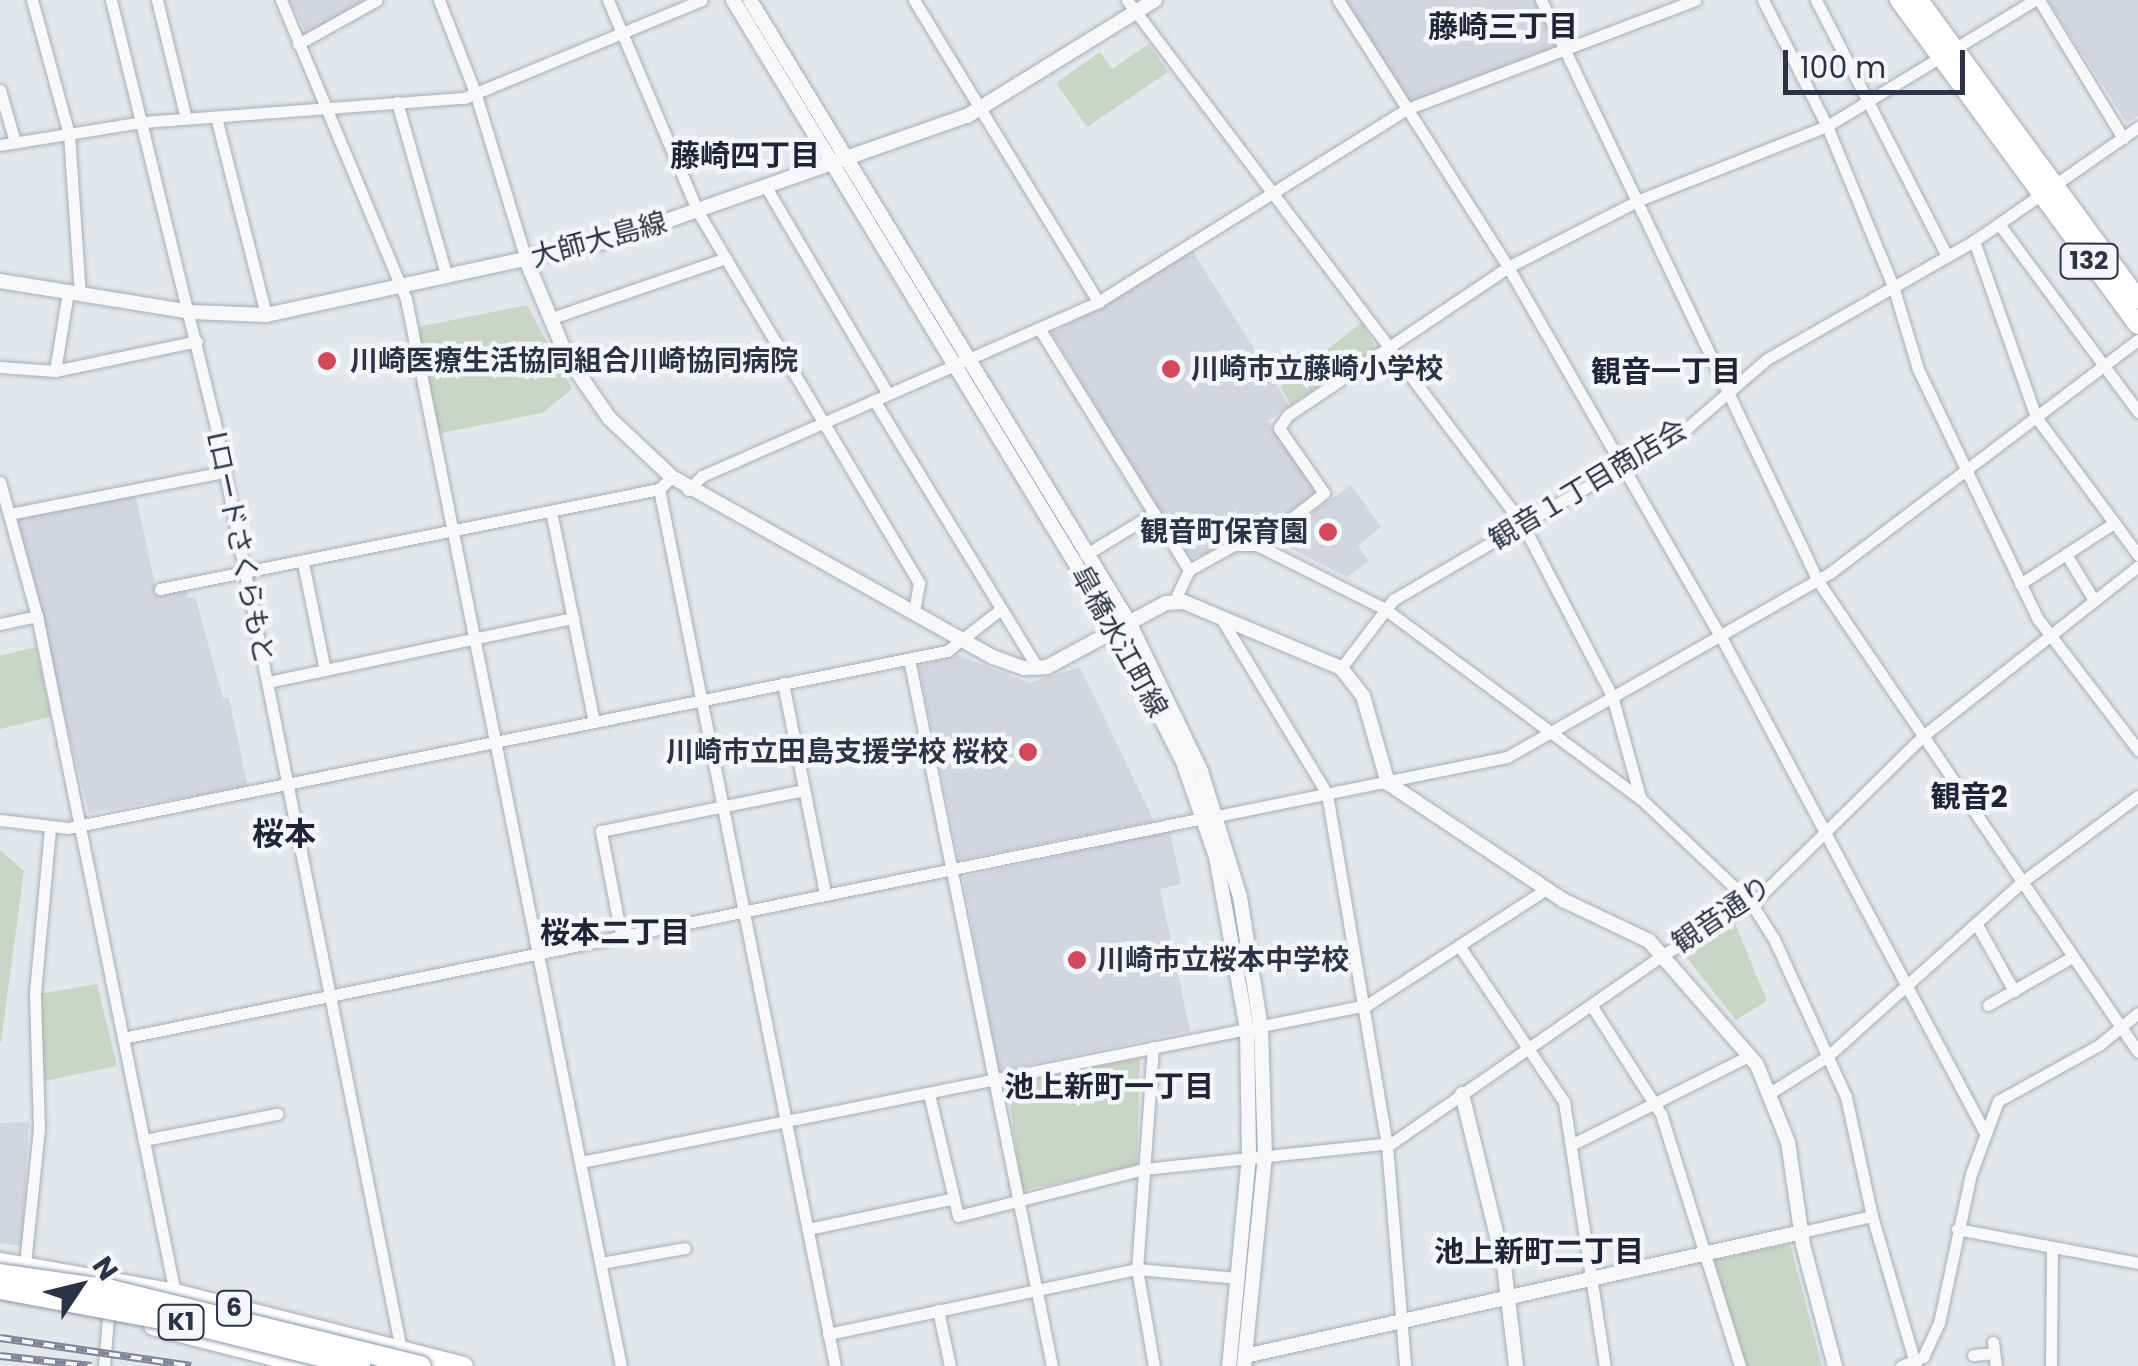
<!DOCTYPE html>
<meta charset="utf-8">
<style>
body{margin:0}
#map{position:relative;width:2138px;height:1366px;overflow:hidden;background:#e4e7ec;font-family:Poppins,"Noto Sans JP",sans-serif}
div>[style]{position:absolute}
[style*='--x']{left:calc(var(--x)*1px);top:calc(var(--y)*1px);width:calc(var(--w)*1px);rotate:calc(var(--a)*1deg)}
.built>*{inset:0;background:#d2d6de}
.green>*{inset:0;background:#c9d6c5}
.roads{filter:drop-shadow(0 0 2px #a9aeb7) drop-shadow(0 0 2px #a9aeb7)}
.minor>*{height:11px;margin:-5.5px;padding:0 5.5px;transform-origin:5.5px;border-radius:5.5px;background:#f7f8fa}
.tertiary>*{height:14px;margin:-7px;padding:0 7px;transform-origin:7px;border-radius:7px;background:#f7f8fa}
.primary>*{height:18px;margin:-9px;padding:0 9px;transform-origin:9px;border-radius:9px;background:#fff}
.trunk>*{height:18px;margin:-9px;padding:0 9px;transform-origin:9px;border-radius:9px;background:#fff}
.rail>*{height:8px;margin-top:-4px;transform-origin:0;background:repeating-linear-gradient(90deg,#f4f6f9 0 11px,#7d8696 0 22px);box-sizing:border-box;border-block:2px solid #7d8696}
.bridges{filter:drop-shadow(0 0 2px #8b94a3) drop-shadow(0 0 2px #8b94a3)}
.motorway-bridge>*{height:20px;margin:-10px;padding:0 10px;transform-origin:10px;border-radius:10px;background:#fff}
.dots>*{width:28px;height:28px;translate:-50% -50%;box-sizing:border-box;border:5px solid #f4f6f9;border-radius:50%}
span{translate:-50% -50%;white-space:nowrap;text-align:center;line-height:1.15;-webkit-text-stroke:9px #f4f6f9;paint-order:stroke}
.shield-label span{padding:2px 8px;background:#f4f6f9;border:2px solid;border-radius:8px;-webkit-text-stroke-width:0}
.shield-label{font-size:25px;color:#2b3445;font-weight:700}
.street-label{font-size:28px;color:#2b3445}
.poi-label{font-size:28px;color:#2b3445;font-weight:700}
.left{translate:0 -50%;text-align:left}
.right{translate:-100% -50%;text-align:right}
.neighbourhood-label{font-size:30px;color:#1d2536;font-weight:700}
.quarter-label{font-size:32px;color:#1d2536;font-weight:700}
.north{position:absolute;left:30px;top:1236px;width:100px;height:100px;-webkit-text-stroke:8px #f4f6f9;paint-order:stroke;rotate:55deg;font-size:28px;font-weight:700;line-height:40px;text-align:center;color:#2b3445}
.north::after{content:'';display:block;margin:auto;width:35px;height:45px;background:#2b3445;clip-path:polygon(50% 0,100% 100%,50% 72%,0 100%)}
.scale{position:absolute;left:1783px;top:50px;width:182px;height:45px;box-sizing:border-box;border:5px solid #2b3445;border-top:0;padding-left:12px;font-size:30px;line-height:35px;white-space:nowrap;color:#2b3445;-webkit-text-stroke:8px #f4f6f9;paint-order:stroke}
</style>
<div id="map">
<div class="built">
<div style="clip-path:polygon(289px 0,366px 0,307px 34px)"></div>
<div style="clip-path:polygon(1344px 0,1535px 0,1557px 47px,1409px 102px)"></div>
<div style="clip-path:polygon(2048px 0,2138px 0,2138px 116px,2127px 123px)"></div>
<div style="clip-path:polygon(1192px 250px,1290px 406px,1268px 421px,1318px 491px,1262px 535px,1193px 558px,1184px 554px,1052px 333px)"></div>
<div style="clip-path:polygon(1351px 485px,1381px 527px,1358px 546px,1369px 561px,1347px 577px,1274px 540px)"></div>
<div style="clip-path:polygon(135px 493px,157px 593px,186px 588px,188px 598px,195px 597px,223px 698px,229px 698px,248px 787px,89px 813px,15px 518px)"></div>
<div style="clip-path:polygon(958px 655px,1029px 683px,1080px 667px,1154px 821px,959px 860px,919px 666px)"></div>
<div style="clip-path:polygon(1170px 831px,1181px 884px,1160px 889px,1190px 1031px,999px 1071px,963px 877px)"></div>
<div style="clip-path:polygon(29px 1122px,22px 1246px,0 1243px,0 1123px)"></div>
</div>
<div class="green">
<div style="clip-path:polygon(1149px 44px,1168px 72px,1087px 127px,1056px 83px,1100px 52px,1112px 69px)"></div>
<div style="clip-path:polygon(527px 305px,572px 389px,542px 413px,437px 434px,417px 327px)"></div>
<div style="clip-path:polygon(1362px 322px,1376px 348px,1291px 405px,1280px 387px)"></div>
<div style="clip-path:polygon(36px 647px,51px 717px,0 729px,0 656px)"></div>
<div style="clip-path:polygon(0 850px,24px 871px,1px 1042px,0 1042px)"></div>
<div style="clip-path:polygon(1734px 921px,1767px 1001px,1736px 1020px,1682px 952px)"></div>
<div style="clip-path:polygon(97px 984px,117px 1066px,44px 1081px,39px 994px)"></div>
<div style="clip-path:polygon(1140px 1058px,1137px 1165px,1022px 1191px,1007px 1083px)"></div>
<div style="clip-path:polygon(1790px 1244px,1822px 1366px,1746px 1366px,1714px 1260px)"></div>
</div>
<div class="roads">
<div class="minor">
<div style="--x:32;--y:0;--w:139;--a:74.6"></div>
<div style="--x:69;--y:134;--w:160;--a:86.1"></div>
<div style="--x:111;--y:0;--w:431;--a:76.2"></div>
<div style="--x:214;--y:418;--w:951;--a:78.65"></div>
<div style="--x:157;--y:0;--w:122;--a:76.3"></div>
<div style="--x:281;--y:0;--w:324;--a:67.3"></div>
<div style="--x:406;--y:299;--w:1088;--a:78.61"></div>
<div style="--x:439;--y:0;--w:102;--a:68.7"></div>
<div style="--x:476;--y:95;--w:172;--a:73.1"></div>
<div style="--x:608;--y:0;--w:230;--a:67"></div>
<div style="--x:698;--y:212;--w:432;--a:59.2"></div>
<div style="--x:919;--y:583;--w:29;--a:100"></div>
<div style="--x:914;--y:0;--w:354;--a:58.6"></div>
<div style="--x:1127;--y:0;--w:658;--a:52.97"></div>
<div style="--x:1523;--y:525;--w:193;--a:62.5"></div>
<div style="--x:1612;--y:696;--w:105;--a:74.5"></div>
<div style="--x:1338;--y:0;--w:317;--a:57.5"></div>
<div style="--x:1508;--y:267;--w:425;--a:60.1"></div>
<div style="--x:1720;--y:635;--w:564;--a:61.98"></div>
<div style="--x:1541;--y:0;--w:644;--a:64.51"></div>
<div style="--x:1818;--y:581;--w:569;--a:55.81"></div>
<div style="--x:1763;--y:0;--w:141;--a:63.1"></div>
<div style="--x:1827;--y:126;--w:173;--a:67.6"></div>
<div style="--x:1893;--y:286;--w:87;--a:73.2"></div>
<div style="--x:1918;--y:369;--w:277;--a:64.4"></div>
<div style="--x:2038;--y:619;--w:165;--a:52.6"></div>
<div style="--x:1816;--y:0;--w:288;--a:62.9"></div>
<div style="--x:2039;--y:0;--w:162;--a:58.7"></div>
<div style="--x:298;--y:44;--w:90;--a:-29.1"></div>
<div style="--x:1954;--y:49;--w:95;--a:-31.2"></div>
<div style="--x:0;--y:90;--w:54;--a:73.9"></div>
<div style="--x:397;--y:102;--w:182;--a:74.1"></div>
<div style="--x:216;--y:117;--w:204;--a:75.8"></div>
<div style="--x:0;--y:145;--w:144;--a:-9.2"></div>
<div style="--x:142;--y:122;--w:323;--a:-4.3"></div>
<div style="--x:464;--y:98;--w:257;--a:-22.4"></div>
<div style="--x:766;--y:187;--w:240;--a:59.5"></div>
<div style="--x:1999;--y:224;--w:234;--a:53.5"></div>
<div style="--x:1974;--y:241;--w:187;--a:70.6"></div>
<div style="--x:2036;--y:417;--w:172;--a:53.5"></div>
<div style="--x:549;--y:319;--w:187;--a:-19"></div>
<div style="--x:1039;--y:328;--w:285;--a:58.2"></div>
<div style="--x:0;--y:367;--w:55;--a:4.2"></div>
<div style="--x:55;--y:371;--w:145;--a:-11.9"></div>
<div style="--x:55;--y:371;--w:80;--a:-80.7"></div>
<div style="--x:874;--y:400;--w:315;--a:58.6"></div>
<div style="--x:672;--y:477;--w:18;--a:137"></div>
<div style="--x:659;--y:489;--w:894;--a:78.65"></div>
<div style="--x:0;--y:482;--w:139;--a:74.6"></div>
<div style="--x:37;--y:616;--w:691;--a:78.48"></div>
<div style="--x:688;--y:490;--w:20;--a:-45"></div>
<div style="--x:702;--y:476;--w:433;--a:-23.7"></div>
<div style="--x:1098;--y:302;--w:364;--a:-32"></div>
<div style="--x:1407;--y:109;--w:308;--a:-20.7"></div>
<div style="--x:551;--y:511;--w:215;--a:78.5"></div>
<div style="--x:9;--y:514;--w:219;--a:-11.1"></div>
<div style="--x:1257;--y:545;--w:85;--a:-37.8"></div>
<div style="--x:1324;--y:493;--w:79;--a:-124.7"></div>
<div style="--x:1279;--y:428;--w:16;--a:-55"></div>
<div style="--x:1288;--y:415;--w:265;--a:-33.9"></div>
<div style="--x:1508;--y:267;--w:147;--a:-27.1"></div>
<div style="--x:1639;--y:200;--w:202;--a:-21.5"></div>
<div style="--x:1827;--y:126;--w:131;--a:-31.3"></div>
<div style="--x:2066;--y:554;--w:50;--a:58.8"></div>
<div style="--x:1085;--y:555;--w:81;--a:-31.3"></div>
<div style="--x:303;--y:563;--w:109;--a:78.4"></div>
<div style="--x:2020;--y:584;--w:112;--a:-33"></div>
<div style="--x:160;--y:589;--w:509;--a:-11.33"></div>
<div style="--x:1174;--y:602;--w:35;--a:-65"></div>
<div style="--x:1189;--y:570;--w:51;--a:-29.1"></div>
<div style="--x:1234;--y:545;--w:23;--a:0"></div>
<div style="--x:1257;--y:545;--w:143;--a:26.6"></div>
<div style="--x:1385;--y:609;--w:319;--a:36.6"></div>
<div style="--x:1641;--y:799;--w:151;--a:43.4"></div>
<div style="--x:1751;--y:903;--w:43;--a:57.4"></div>
<div style="--x:1774;--y:939;--w:174;--a:65.5"></div>
<div style="--x:1846;--y:1097;--w:122;--a:77.7"></div>
<div style="--x:1872;--y:1216;--w:156;--a:73.7"></div>
<div style="--x:1221;--y:618;--w:205;--a:58.9"></div>
<div style="--x:1327;--y:794;--w:356;--a:80.3"></div>
<div style="--x:1387;--y:1145;--w:222;--a:85.3"></div>
<div style="--x:0;--y:624;--w:38;--a:-12"></div>
<div style="--x:909;--y:659;--w:721;--a:78.57"></div>
<div style="--x:1341;--y:668;--w:86;--a:-52.6"></div>
<div style="--x:1393;--y:600;--w:341;--a:-30.3"></div>
<div style="--x:1687;--y:428;--w:106;--a:-40.8"></div>
<div style="--x:1767;--y:359;--w:238;--a:-29.7"></div>
<div style="--x:1974;--y:241;--w:200;--a:-34.8"></div>
<div style="--x:268;--y:682;--w:312;--a:-11.9"></div>
<div style="--x:783;--y:683;--w:215;--a:78.7"></div>
<div style="--x:1217;--y:816;--w:296;--a:-11.5"></div>
<div style="--x:1507;--y:757;--w:373;--a:-29.7"></div>
<div style="--x:1831;--y:572;--w:385;--a:-37.1"></div>
<div style="--x:0;--y:820;--w:68;--a:6.7"></div>
<div style="--x:68;--y:828;--w:897;--a:-11.39"></div>
<div style="--x:947;--y:651;--w:68;--a:-37.9"></div>
<div style="--x:1976;--y:923;--w:78;--a:60.8"></div>
<div style="--x:621;--y:935;--w:106;--a:-100.9"></div>
<div style="--x:601;--y:831;--w:207;--a:-11.4"></div>
<div style="--x:1460;--y:947;--w:187;--a:56.1"></div>
<div style="--x:1564;--y:1102;--w:267;--a:81.2"></div>
<div style="--x:1591;--y:1005;--w:130;--a:57.3"></div>
<div style="--x:1661;--y:1114;--w:264;--a:72.6"></div>
<div style="--x:1988;--y:1005;--w:97;--a:-29.7"></div>
<div style="--x:123;--y:1038;--w:1102;--a:-11.51"></div>
<div style="--x:1153;--y:1047;--w:223;--a:94.1"></div>
<div style="--x:1137;--y:1269;--w:98;--a:80.1"></div>
<div style="--x:1770;--y:1093;--w:69;--a:-32.5"></div>
<div style="--x:1828;--y:1056;--w:261;--a:-41.9"></div>
<div style="--x:2022;--y:882;--w:144;--a:-36.6"></div>
<div style="--x:929;--y:1094;--w:125;--a:76.6"></div>
<div style="--x:958;--y:1216;--w:192;--a:-14.2"></div>
<div style="--x:1144;--y:1169;--w:249;--a:-6"></div>
<div style="--x:1392;--y:1143;--w:330;--a:-34.8"></div>
<div style="--x:1663;--y:955;--w:108;--a:-30.6"></div>
<div style="--x:1756;--y:900;--w:234;--a:-44.5"></div>
<div style="--x:1923;--y:736;--w:274;--a:-38.3"></div>
<div style="--x:144;--y:1140;--w:136;--a:-11.1"></div>
<div style="--x:1571;--y:1145;--w:199;--a:-26.6"></div>
<div style="--x:581;--y:1162;--w:802;--a:-11.3"></div>
<div style="--x:1367;--y:1005;--w:213;--a:-32.9"></div>
<div style="--x:808;--y:1229;--w:145;--a:-11.9"></div>
<div style="--x:1957;--y:1229;--w:184;--a:10.6"></div>
<div style="--x:1802;--y:1232;--w:72;--a:-12.9"></div>
<div style="--x:601;--y:1263;--w:85;--a:-10.1"></div>
<div style="--x:25;--y:1264;--w:136;--a:-84.1"></div>
<div style="--x:39;--y:1129;--w:136;--a:-91.7"></div>
<div style="--x:35;--y:993;--w:167;--a:-84.8"></div>
<div style="--x:938;--y:1310;--w:57;--a:77.9"></div>
<div style="--x:828;--y:1334;--w:316;--a:-11.9"></div>
<div style="--x:1137;--y:1269;--w:100;--a:5.1"></div>
<div style="--x:1993;--y:1342;--w:24;--a:83"></div>
<div style="--x:1973;--y:1355;--w:21;--a:-5"></div>
<div style="--x:104;--y:1366;--w:61;--a:-85.3"></div>
<div style="--x:1901;--y:1366;--w:24;--a:-22"></div>
<div style="--x:1923;--y:1357;--w:38;--a:-65"></div>
<div style="--x:1939;--y:1323;--w:152;--a:-77.9"></div>
<div style="--x:1971;--y:1174;--w:78;--a:-69.7"></div>
<div style="--x:1998;--y:1101;--w:115;--a:-29"></div>
<div style="--x:2099;--y:1045;--w:50;--a:-39.4"></div>
<div style="--x:2051;--y:1366;--w:119;--a:-89.5"></div>
</div>
<div class="tertiary">
<div style="--x:733;--y:0;--w:740;--a:58.72"></div>
<div style="--x:1117;--y:632;--w:146;--a:63.1"></div>
<div style="--x:1183;--y:762;--w:101;--a:70.8"></div>
<div style="--x:1216;--y:857;--w:175;--a:79.8"></div>
<div style="--x:1247;--y:1029;--w:127;--a:89.1"></div>
<div style="--x:1249;--y:1156;--w:211;--a:95.4"></div>
<div style="--x:750;--y:0;--w:731;--a:58.66"></div>
<div style="--x:1130;--y:624;--w:163;--a:64.2"></div>
<div style="--x:1201;--y:771;--w:132;--a:72.8"></div>
<div style="--x:1240;--y:897;--w:133;--a:80.9"></div>
<div style="--x:1261;--y:1028;--w:128;--a:88.2"></div>
<div style="--x:1265;--y:1156;--w:211;--a:95.7"></div>
<div style="--x:526;--y:260;--w:105;--a:67.1"></div>
<div style="--x:567;--y:357;--w:75;--a:55.3"></div>
<div style="--x:610;--y:419;--w:85;--a:43.1"></div>
<div style="--x:672;--y:477;--w:368;--a:29.3"></div>
<div style="--x:993;--y:657;--w:33;--a:20"></div>
<div style="--x:1024;--y:668;--w:23;--a:-2"></div>
<div style="--x:1047;--y:667;--w:135;--a:-28.3"></div>
<div style="--x:1166;--y:603;--w:18;--a:-3"></div>
<div style="--x:1184;--y:602;--w:170;--a:22.8"></div>
<div style="--x:1341;--y:668;--w:36;--a:52"></div>
<div style="--x:1363;--y:696;--w:91;--a:74"></div>
<div style="--x:1388;--y:783;--w:211;--a:33.8"></div>
<div style="--x:1563;--y:900;--w:95;--a:25.5"></div>
<div style="--x:1649;--y:941;--w:164;--a:48.9"></div>
<div style="--x:1757;--y:1065;--w:83;--a:68.1"></div>
<div style="--x:1788;--y:1142;--w:104;--a:81.7"></div>
<div style="--x:1803;--y:1245;--w:125;--a:75.2"></div>
<div style="--x:0;--y:281;--w:193;--a:9.2"></div>
<div style="--x:191;--y:312;--w:75;--a:2.3"></div>
<div style="--x:266;--y:315;--w:354;--a:-12.2"></div>
<div style="--x:612;--y:240;--w:376;--a:-19.3"></div>
<div style="--x:967;--y:116;--w:221;--a:-31.7"></div>
<div style="--x:1462;--y:1094;--w:176;--a:76.2"></div>
<div style="--x:1504;--y:1265;--w:102;--a:83.2"></div>
<div style="--x:1245;--y:1356;--w:571;--a:-12.55"></div>
</div>
<div class="primary">
<div style="--x:0;--y:1262;--w:174;--a:10"></div>
<div style="--x:171;--y:1292;--w:302;--a:14.2"></div>
<div style="--x:153;--y:1326;--w:162;--a:14.3"></div>
</div>
<div class="trunk">
<div style="--x:1899;--y:0;--w:403;--a:53.7"></div>
<div style="--x:1919;--y:0;--w:371;--a:53.8"></div>
</div>
</div>
<div class="rail">
<div style="--x:0;--y:1338;--w:193;--a:8.3"></div>
<div style="--x:0;--y:1356;--w:92;--a:6.3"></div>
</div>
<div class="bridges">
<div class="motorway-bridge">
<div style="--x:0;--y:1274;--w:112;--a:8.2"></div>
<div style="--x:111;--y:1290;--w:319;--a:13.8"></div>
<div style="--x:0;--y:1289;--w:202;--a:10.5"></div>
<div style="--x:199;--y:1326;--w:166;--a:14"></div>
</div>
</div>
<div class="dots">
<div style="left:327px;top:361px;background:#d1495b"></div>
<div style="left:1171px;top:369px;background:#d1495b"></div>
<div style="left:1328px;top:532px;background:#d1495b"></div>
<div style="left:1028px;top:752px;background:#d1495b"></div>
<div style="left:1077px;top:960px;background:#d1495b"></div>
</div>
<div class="shield-label">
<span style="left:2089px;top:261px">132</span>
<span style="left:234px;top:1308px">6</span>
<span style="left:181px;top:1322px">K1</span>
</div>
<div class="street-label">
<span style="left:599px;top:240px;rotate:-15deg">大師大島線</span>
<span style="left:1588px;top:485px;rotate:-31deg">観音１丁目商店会</span>
<span style="left:240px;top:548px;rotate:78deg">Lロードさくらもと</span>
<span style="left:1119px;top:642px;rotate:61deg">皐橋水江町線</span>
<span style="left:1722px;top:915px;rotate:-34deg">観音通り</span>
</div>
<div class="poi-label">
<span class="left" style="left:350px;top:361px">川崎医療生活協同組合川崎協同病院</span>
<span class="left" style="left:1191px;top:369px">川崎市立藤崎小学校</span>
<span class="right" style="left:1308px;top:532px">観音町保育園</span>
<span class="right" style="left:1008px;top:752px">川崎市立田島支援学校 桜校</span>
<span class="left" style="left:1097px;top:960px">川崎市立桜本中学校</span>
</div>
<div class="neighbourhood-label">
<span style="left:1503px;top:27px">藤崎三丁目</span>
<span style="left:745px;top:156px">藤崎四丁目</span>
<span style="left:1666px;top:372px">観音一丁目</span>
<span style="left:1969px;top:797px">観音2</span>
<span style="left:615px;top:933px">桜本二丁目</span>
<span style="left:1109px;top:1087px">池上新町一丁目</span>
<span style="left:1539px;top:1252px">池上新町二丁目</span>
</div>
<div class="quarter-label">
<span style="left:284px;top:834px">桜本</span>
</div>
<div class="north">N</div>
<div class="scale">100 m</div>
</div>
